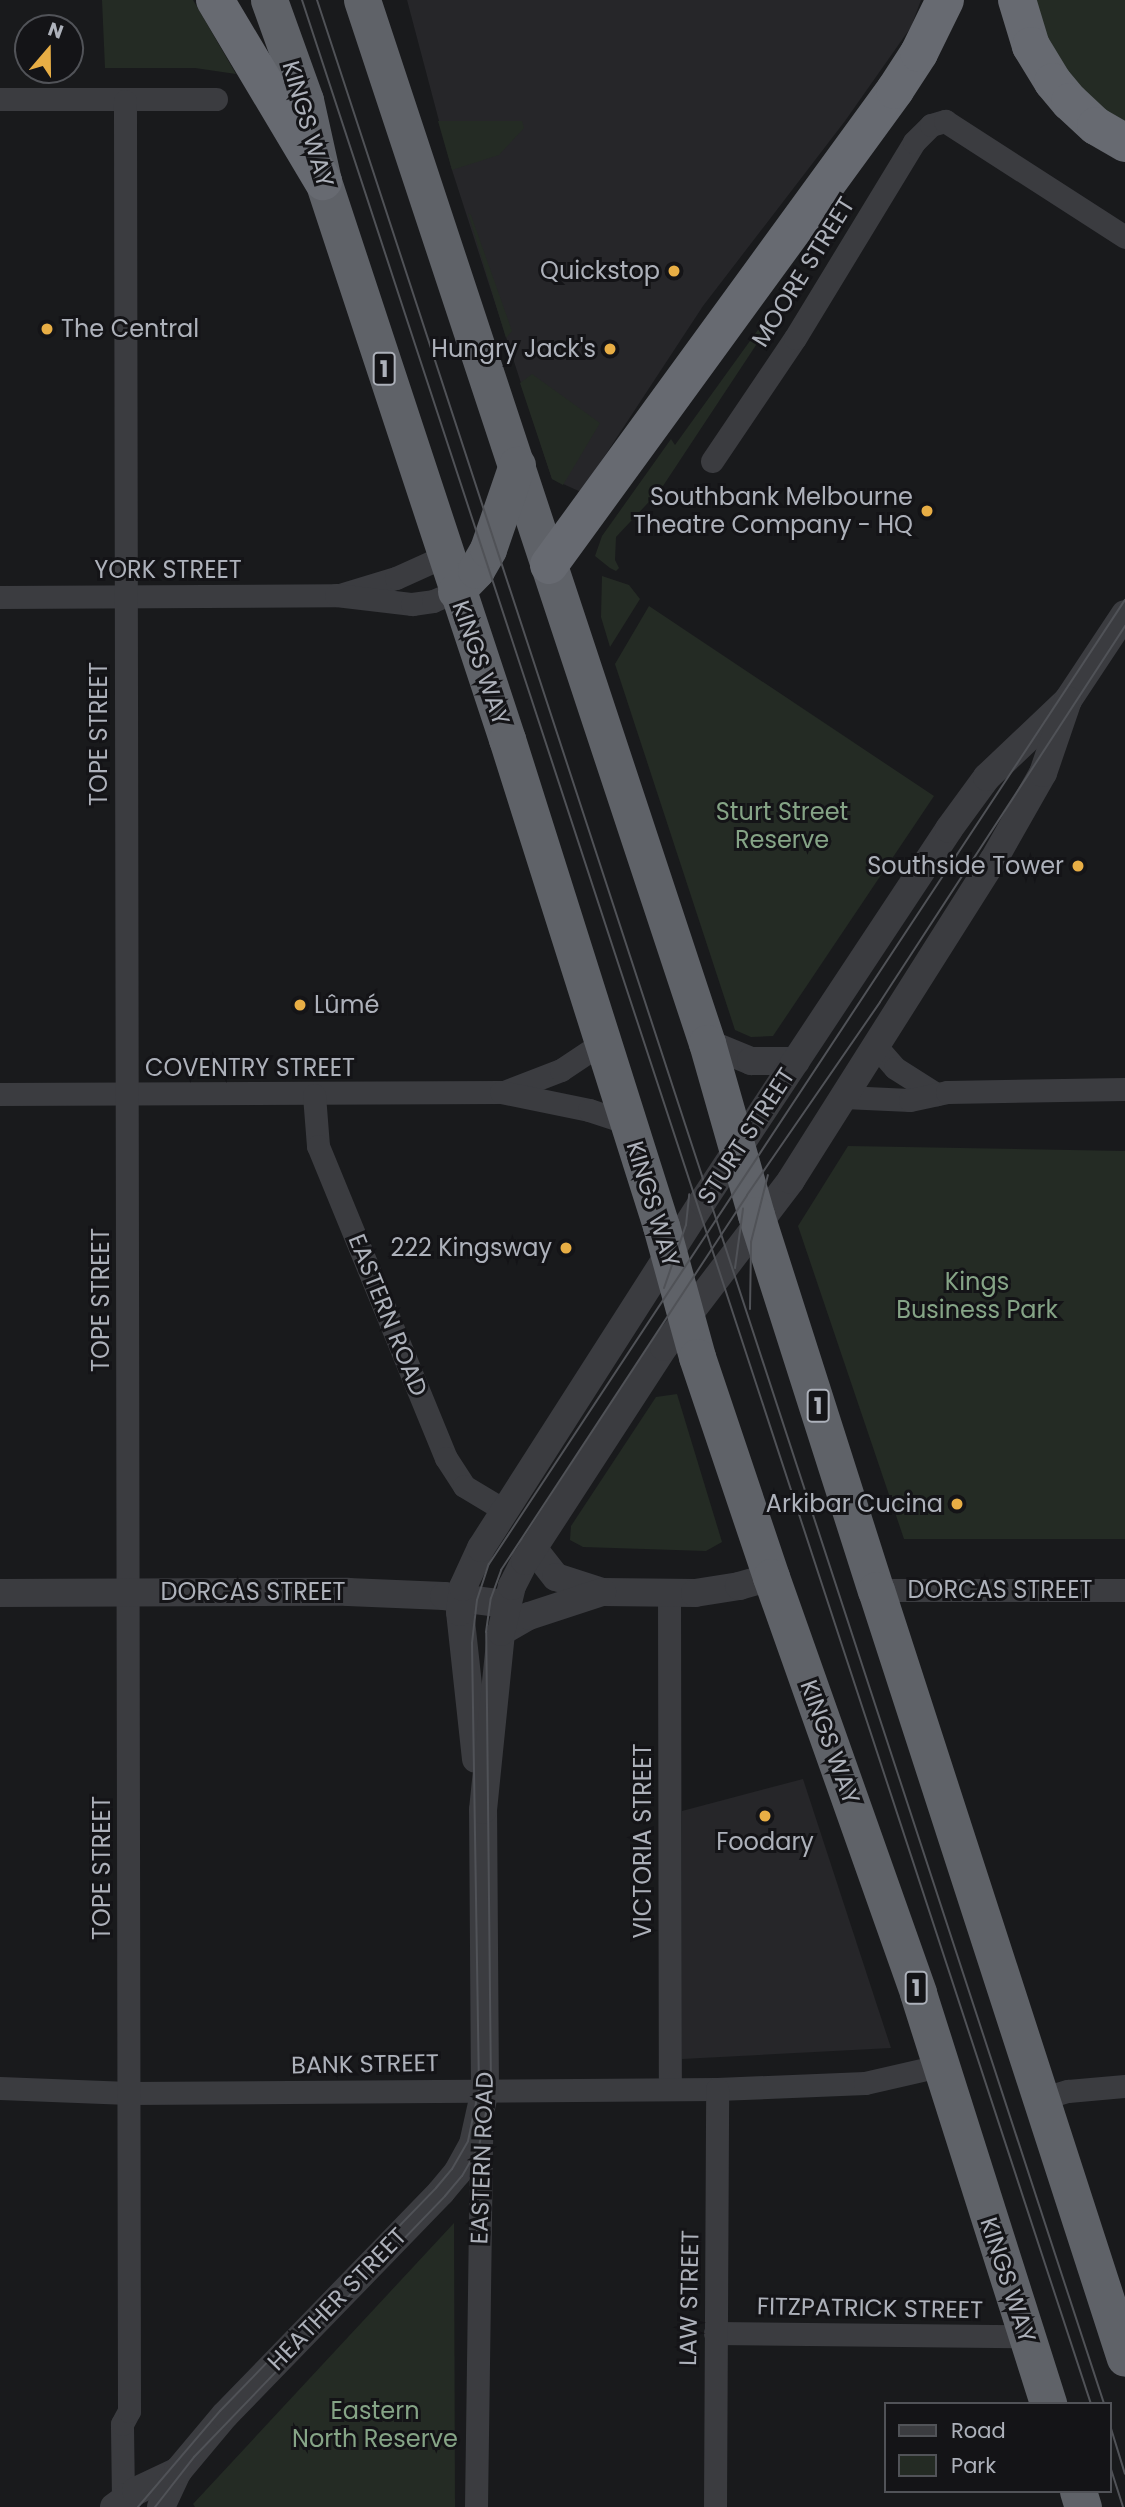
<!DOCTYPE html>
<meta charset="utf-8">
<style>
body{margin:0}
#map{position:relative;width:1125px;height:2507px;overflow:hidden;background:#191a1c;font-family:Poppins,sans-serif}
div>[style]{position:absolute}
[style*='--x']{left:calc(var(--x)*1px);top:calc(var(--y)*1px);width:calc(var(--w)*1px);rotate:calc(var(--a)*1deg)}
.built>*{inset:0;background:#262629}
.green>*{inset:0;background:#242b24}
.minor>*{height:23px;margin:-11.5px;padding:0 11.5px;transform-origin:11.5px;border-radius:11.5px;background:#3b3c40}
.tertiary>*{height:28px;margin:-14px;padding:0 14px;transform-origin:14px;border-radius:14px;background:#3b3c40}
.trunk>*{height:37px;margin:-18.5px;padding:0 18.5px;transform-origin:18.5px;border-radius:18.5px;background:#5f6268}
.motorway>*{height:38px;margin:-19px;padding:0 19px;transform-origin:19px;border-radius:19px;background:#676a71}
.tram>*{height:2px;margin:-1px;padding:0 1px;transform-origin:1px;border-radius:1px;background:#505257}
.dots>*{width:19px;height:19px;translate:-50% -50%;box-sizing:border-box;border:4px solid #141417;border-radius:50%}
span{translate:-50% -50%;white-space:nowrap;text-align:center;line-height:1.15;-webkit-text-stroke:6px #141417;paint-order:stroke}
.shield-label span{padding:2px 5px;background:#141417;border:2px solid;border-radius:5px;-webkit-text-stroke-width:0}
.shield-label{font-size:23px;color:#adb1ba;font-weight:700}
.street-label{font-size:24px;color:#adb1ba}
.poi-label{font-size:24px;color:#adb1ba}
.right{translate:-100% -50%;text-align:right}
.left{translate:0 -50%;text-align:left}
.park-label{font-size:24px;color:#85a486}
.legend{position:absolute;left:884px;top:2402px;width:228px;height:91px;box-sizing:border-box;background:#141417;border:2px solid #515358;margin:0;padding:9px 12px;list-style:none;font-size:21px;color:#adb1ba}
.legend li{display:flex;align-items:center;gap:14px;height:35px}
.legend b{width:35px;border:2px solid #515358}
.north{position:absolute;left:14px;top:14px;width:70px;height:70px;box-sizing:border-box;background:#141417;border:2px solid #515358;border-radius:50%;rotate:20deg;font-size:19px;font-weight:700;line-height:28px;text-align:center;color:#adb1ba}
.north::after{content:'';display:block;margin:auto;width:24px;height:32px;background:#e8ae45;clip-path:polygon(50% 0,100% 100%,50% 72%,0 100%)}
</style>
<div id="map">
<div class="built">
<div style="clip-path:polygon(407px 0,921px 0,911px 27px,845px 121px,703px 306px,581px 492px,552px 479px,452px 170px)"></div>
<div style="clip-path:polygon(803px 1779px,891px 2048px,682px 2059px,682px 1811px)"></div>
</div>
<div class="green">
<div style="clip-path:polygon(102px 0,193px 0,236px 74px,195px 68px,105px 68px)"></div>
<div style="clip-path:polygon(1028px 0,1125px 0,1125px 126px,1064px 78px)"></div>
<div style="clip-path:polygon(438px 121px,522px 121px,524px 128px,499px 155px,452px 170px)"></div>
<div style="clip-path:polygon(468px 213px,471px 215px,512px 331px,506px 338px)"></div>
<div style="clip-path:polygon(760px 327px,766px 330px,661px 489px,616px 537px,615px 560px,619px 568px,616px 571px,610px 568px,595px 556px,602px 536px,671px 439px,675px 445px)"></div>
<div style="clip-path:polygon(532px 374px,600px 423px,563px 485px,552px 479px,520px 383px)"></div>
<div style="clip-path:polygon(602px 576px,629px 585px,640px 599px,610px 647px,601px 617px)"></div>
<div style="clip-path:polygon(649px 606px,934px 796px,773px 1036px,751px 1037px,735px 1030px,615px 664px)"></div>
<div style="clip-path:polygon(848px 1146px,1125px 1151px,1125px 1539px,904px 1539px,798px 1226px)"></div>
<div style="clip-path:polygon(677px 1394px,722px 1542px,706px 1551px,583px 1547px,570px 1540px,571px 1526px,656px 1397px)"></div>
<div style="clip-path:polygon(454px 2223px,455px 2507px,195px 2507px,193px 2504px)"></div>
</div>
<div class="minor">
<div style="--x:0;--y:99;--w:216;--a:0"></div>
<div style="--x:712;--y:461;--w:148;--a:-56"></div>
<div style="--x:795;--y:338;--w:229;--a:-58.7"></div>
<div style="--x:914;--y:142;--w:24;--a:-45"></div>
<div style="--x:931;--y:125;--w:15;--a:-16"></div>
<div style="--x:945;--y:121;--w:214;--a:32.8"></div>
<div style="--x:343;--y:594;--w:55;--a:-16.8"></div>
<div style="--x:396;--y:578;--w:54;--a:-24.2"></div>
<div style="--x:0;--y:597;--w:336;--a:-0.3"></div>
<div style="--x:336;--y:595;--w:77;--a:6.8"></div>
<div style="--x:412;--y:604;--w:21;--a:-8"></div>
<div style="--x:433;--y:601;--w:25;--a:-23"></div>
<div style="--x:875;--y:1045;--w:30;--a:49"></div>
<div style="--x:895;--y:1068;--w:49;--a:32.4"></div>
<div style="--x:504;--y:1092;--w:61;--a:-21.1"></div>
<div style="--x:561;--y:1070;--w:50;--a:-33.7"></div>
<div style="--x:0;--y:1094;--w:501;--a:-0.23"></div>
<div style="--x:501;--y:1092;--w:90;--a:11.6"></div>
<div style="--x:589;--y:1110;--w:41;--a:18.4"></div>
<div style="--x:314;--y:1095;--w:51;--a:85.5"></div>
<div style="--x:318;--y:1146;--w:337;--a:67.7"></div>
<div style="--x:446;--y:1458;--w:33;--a:57"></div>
<div style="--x:464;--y:1486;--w:47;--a:31"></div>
<div style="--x:844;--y:1097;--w:66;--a:2.6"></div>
<div style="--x:910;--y:1100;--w:38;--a:-12"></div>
<div style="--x:947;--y:1092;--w:178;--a:-1"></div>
<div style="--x:876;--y:1590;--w:249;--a:0"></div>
<div style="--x:669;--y:1593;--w:496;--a:89.9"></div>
<div style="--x:0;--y:2088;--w:129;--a:2.2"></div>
<div style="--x:129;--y:2093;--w:588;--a:-0.39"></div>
<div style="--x:717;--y:2089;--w:148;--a:-2.3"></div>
<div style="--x:865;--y:2083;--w:76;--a:-12.9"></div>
<div style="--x:1041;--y:2099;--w:28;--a:-17"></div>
<div style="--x:1068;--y:2091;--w:57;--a:-5"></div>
<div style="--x:715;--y:2333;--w:311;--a:0.6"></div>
<div style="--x:123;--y:2499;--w:75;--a:-90.8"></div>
<div style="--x:122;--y:2424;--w:15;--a:-62"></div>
<div style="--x:129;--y:2411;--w:2310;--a:-90.1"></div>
<div style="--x:476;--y:2507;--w:378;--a:-89.2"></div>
<div style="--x:715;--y:2507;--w:418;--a:-89.7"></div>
</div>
<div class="tertiary">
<div style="--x:707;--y:1043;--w:48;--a:22.2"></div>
<div style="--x:751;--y:1061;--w:45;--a:0"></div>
<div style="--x:533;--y:1548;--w:37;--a:52"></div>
<div style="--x:556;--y:1577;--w:48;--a:18.1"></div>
<div style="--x:602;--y:1592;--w:93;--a:0.6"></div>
<div style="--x:695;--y:1593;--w:45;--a:-9"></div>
<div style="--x:739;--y:1586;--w:33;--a:-16"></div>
<div style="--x:0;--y:1593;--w:348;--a:-0.2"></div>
<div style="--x:348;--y:1592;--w:96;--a:2.4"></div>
<div style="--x:444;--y:1596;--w:63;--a:7.4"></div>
<div style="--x:501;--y:1632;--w:32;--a:-30"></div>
<div style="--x:529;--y:1616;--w:77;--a:-18.2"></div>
<div style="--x:476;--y:1759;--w:148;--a:-96.2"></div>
<div style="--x:460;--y:1612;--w:25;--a:-83"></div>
<div style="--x:463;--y:1587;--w:43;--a:-65.2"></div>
<div style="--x:481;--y:1548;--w:412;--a:-57.4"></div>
<div style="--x:703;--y:1201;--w:446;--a:-56.5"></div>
<div style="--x:949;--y:829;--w:64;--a:-53.8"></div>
<div style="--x:987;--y:777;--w:112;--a:-43.5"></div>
<div style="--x:1068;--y:700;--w:103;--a:-56.5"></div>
<div style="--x:114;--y:2507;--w:27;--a:-36"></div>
<div style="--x:136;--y:2491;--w:47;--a:-25.5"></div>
<div style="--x:161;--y:2507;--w:40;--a:-65"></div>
<div style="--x:178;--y:2471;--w:73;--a:-50"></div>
<div style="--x:225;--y:2415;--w:310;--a:-45.9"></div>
<div style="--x:441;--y:2192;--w:25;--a:-50"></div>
<div style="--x:457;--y:2173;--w:33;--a:-61"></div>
<div style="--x:473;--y:2144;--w:55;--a:-77.5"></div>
<div style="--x:485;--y:2090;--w:280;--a:-90.4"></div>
<div style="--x:483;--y:1810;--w:179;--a:-84.2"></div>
<div style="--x:501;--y:1632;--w:47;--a:-76.6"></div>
<div style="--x:512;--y:1586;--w:28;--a:-63"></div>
<div style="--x:525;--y:1561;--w:255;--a:-57"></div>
<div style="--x:664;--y:1347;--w:210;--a:-52.7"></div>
<div style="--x:791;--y:1180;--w:378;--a:-57.7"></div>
<div style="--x:993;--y:861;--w:101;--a:-60.4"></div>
<div style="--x:1043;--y:773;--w:77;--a:-71.1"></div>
</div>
<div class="trunk">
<div style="--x:269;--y:0;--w:106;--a:70.2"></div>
<div style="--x:305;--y:100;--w:83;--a:77.5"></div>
<div style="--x:323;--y:181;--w:588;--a:71.75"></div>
<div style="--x:507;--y:739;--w:511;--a:72.45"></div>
<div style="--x:661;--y:1226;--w:136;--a:74.6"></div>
<div style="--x:697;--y:1357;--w:232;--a:71.4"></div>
<div style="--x:771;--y:1577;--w:441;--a:70.5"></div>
<div style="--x:918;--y:1993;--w:431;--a:72.4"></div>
<div style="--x:362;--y:0;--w:1099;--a:71.7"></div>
<div style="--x:707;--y:1043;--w:179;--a:74.1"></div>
<div style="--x:756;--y:1215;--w:394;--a:72.3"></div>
<div style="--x:876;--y:1590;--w:807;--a:72.04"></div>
<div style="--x:456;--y:591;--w:29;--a:-46"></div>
<div style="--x:476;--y:570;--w:24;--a:-60"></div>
<div style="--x:488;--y:549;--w:89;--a:-71"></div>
<div style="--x:1078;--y:2491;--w:17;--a:73"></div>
</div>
<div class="motorway">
<div style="--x:215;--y:0;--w:211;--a:59.2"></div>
<div style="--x:1017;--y:0;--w:48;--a:73.1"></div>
<div style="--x:1031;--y:46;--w:42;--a:58.6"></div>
<div style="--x:1053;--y:82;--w:26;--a:50"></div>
<div style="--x:1070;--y:102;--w:35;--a:43"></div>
<div style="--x:1096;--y:126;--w:34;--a:30"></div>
<div style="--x:549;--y:565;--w:588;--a:-53.93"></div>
<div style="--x:895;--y:90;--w:44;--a:-57"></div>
<div style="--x:919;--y:53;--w:59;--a:-63.9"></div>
</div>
<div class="tram">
<div style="--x:302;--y:0;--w:2530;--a:71.83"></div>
<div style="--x:317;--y:0;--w:2530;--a:71.87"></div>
<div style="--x:735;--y:1268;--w:60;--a:-82.3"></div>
<div style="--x:664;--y:1288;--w:67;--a:-70.8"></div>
<div style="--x:686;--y:1225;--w:31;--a:-84"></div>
<div style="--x:750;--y:1309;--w:67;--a:-89.1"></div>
<div style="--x:751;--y:1242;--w:69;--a:-75.8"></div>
<div style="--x:1109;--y:2422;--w:54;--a:72.9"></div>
<div style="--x:1109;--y:2463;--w:46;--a:72.3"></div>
<div style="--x:138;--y:2507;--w:126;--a:-49.5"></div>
<div style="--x:220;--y:2411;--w:310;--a:-45.9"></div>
<div style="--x:436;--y:2188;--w:25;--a:-50"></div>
<div style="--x:452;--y:2169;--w:32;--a:-60"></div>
<div style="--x:468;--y:2141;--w:53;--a:-78.1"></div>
<div style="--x:479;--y:2089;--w:446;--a:-90.9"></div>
<div style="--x:472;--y:1643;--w:43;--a:-83.4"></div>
<div style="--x:477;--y:1600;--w:38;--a:-72"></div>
<div style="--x:489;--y:1564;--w:1155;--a:-56.59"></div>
<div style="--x:155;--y:2507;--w:63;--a:-52"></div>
<div style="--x:194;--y:2457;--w:362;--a:-46.1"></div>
<div style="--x:445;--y:2196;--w:26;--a:-50"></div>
<div style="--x:462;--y:2176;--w:34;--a:-60"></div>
<div style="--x:479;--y:2146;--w:58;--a:-78.1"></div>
<div style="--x:491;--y:2089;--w:457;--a:-90.6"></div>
<div style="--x:486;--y:1632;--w:34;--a:-82"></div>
<div style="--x:491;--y:1598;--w:30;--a:-70"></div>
<div style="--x:501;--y:1570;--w:448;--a:-56.7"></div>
<div style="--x:747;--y:1195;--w:234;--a:-55.4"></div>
<div style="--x:880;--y:1002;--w:449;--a:-56.9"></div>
</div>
<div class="dots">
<div style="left:674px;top:271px;background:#e8ae45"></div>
<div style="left:47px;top:329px;background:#e8ae45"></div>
<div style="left:610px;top:349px;background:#e8ae45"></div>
<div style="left:927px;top:511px;background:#e8ae45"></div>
<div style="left:1078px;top:866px;background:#e8ae45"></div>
<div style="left:300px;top:1005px;background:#e8ae45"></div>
<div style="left:566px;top:1248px;background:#e8ae45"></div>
<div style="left:957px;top:1504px;background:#e8ae45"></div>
<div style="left:765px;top:1816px;background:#e8ae45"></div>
</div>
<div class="shield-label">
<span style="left:384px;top:369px">1</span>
<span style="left:818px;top:1406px">1</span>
<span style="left:916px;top:1988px">1</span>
</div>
<div class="street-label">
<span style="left:308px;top:124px;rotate:74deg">KINGS WAY</span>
<span style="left:803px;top:272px;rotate:-58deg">MOORE STREET</span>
<span style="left:168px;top:570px">YORK STREET</span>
<span style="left:481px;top:663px;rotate:71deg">KINGS WAY</span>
<span style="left:99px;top:734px;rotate:-90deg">TOPE STREET</span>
<span style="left:250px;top:1068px">COVENTRY STREET</span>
<span style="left:746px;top:1136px;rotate:-57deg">STURT STREET</span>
<span style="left:653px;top:1204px;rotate:73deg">KINGS WAY</span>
<span style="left:101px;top:1300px;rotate:-90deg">TOPE STREET</span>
<span style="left:388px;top:1315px;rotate:68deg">EASTERN ROAD</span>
<span style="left:1000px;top:1590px">DORCAS STREET</span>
<span style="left:253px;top:1592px">DORCAS STREET</span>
<span style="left:830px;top:1742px;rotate:70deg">KINGS WAY</span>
<span style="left:643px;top:1841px;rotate:-90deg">VICTORIA STREET</span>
<span style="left:102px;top:1868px;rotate:-90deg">TOPE STREET</span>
<span style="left:365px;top:2064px;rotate:-1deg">BANK STREET</span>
<span style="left:482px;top:2158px;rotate:-88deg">EASTERN ROAD</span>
<span style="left:1008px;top:2280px;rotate:72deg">KINGS WAY</span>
<span style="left:689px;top:2298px;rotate:-89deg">LAW STREET</span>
<span style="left:337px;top:2299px;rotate:-46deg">HEATHER STREET</span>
<span style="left:870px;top:2308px;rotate:1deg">FITZPATRICK STREET</span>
</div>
<div class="poi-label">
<span class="right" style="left:660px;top:271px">Quickstop</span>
<span class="left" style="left:61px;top:329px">The Central</span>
<span class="right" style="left:596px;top:349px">Hungry Jack's</span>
<span class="right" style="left:913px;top:511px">Southbank Melbourne<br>Theatre Company - HQ</span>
<span class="right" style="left:1064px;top:866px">Southside Tower</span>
<span class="left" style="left:314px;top:1005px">Lûmé</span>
<span class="right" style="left:552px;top:1248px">222 Kingsway</span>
<span class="right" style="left:943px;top:1504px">Arkibar Cucina</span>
<span style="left:765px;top:1842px">Foodary</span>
</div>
<div class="park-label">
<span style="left:782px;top:826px">Sturt Street<br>Reserve</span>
<span style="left:977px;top:1296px">Kings<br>Business Park</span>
<span style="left:375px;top:2425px">Eastern<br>North Reserve</span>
</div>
<ul class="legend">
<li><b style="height:9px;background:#3b3c40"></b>Road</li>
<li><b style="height:19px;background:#242b24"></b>Park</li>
</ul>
<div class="north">N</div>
</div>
